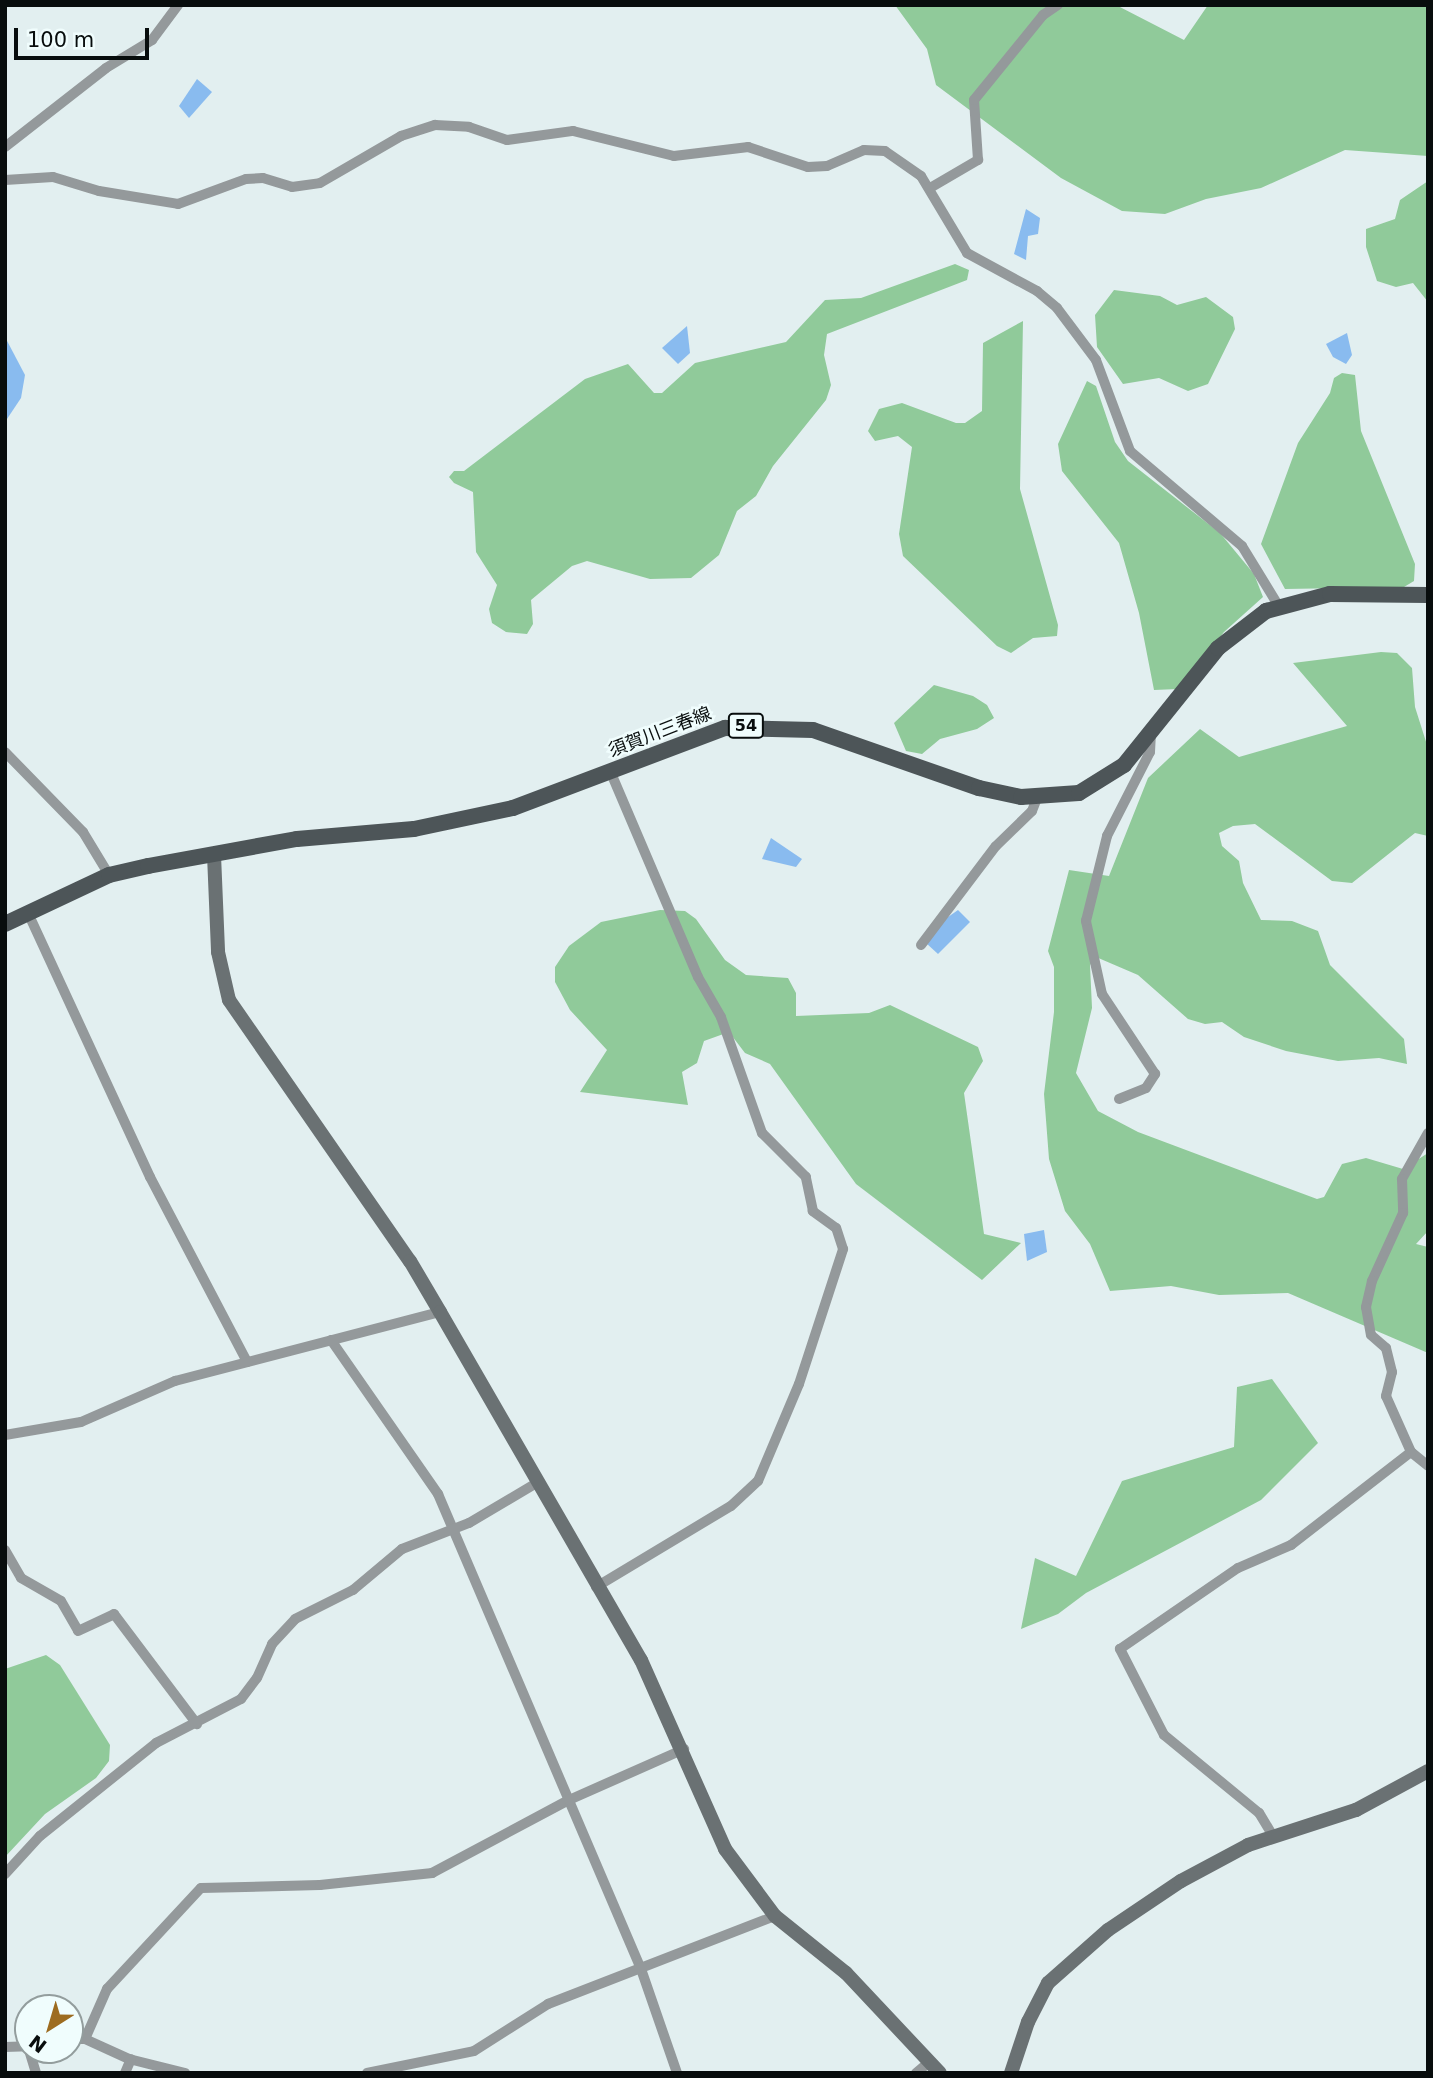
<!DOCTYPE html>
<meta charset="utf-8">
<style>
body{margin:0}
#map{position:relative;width:1433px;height:2078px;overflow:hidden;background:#e2eff0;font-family:"DejaVu Sans","Noto Sans JP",sans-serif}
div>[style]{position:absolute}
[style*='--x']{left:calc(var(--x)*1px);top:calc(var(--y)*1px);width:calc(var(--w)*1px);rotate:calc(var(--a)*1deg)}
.forest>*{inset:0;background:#90ca9a}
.water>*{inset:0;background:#89bbef}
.street>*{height:10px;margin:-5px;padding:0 5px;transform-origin:5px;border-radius:5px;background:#94999b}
.secondary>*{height:14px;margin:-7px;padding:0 7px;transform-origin:7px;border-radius:7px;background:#6a7173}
.primary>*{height:16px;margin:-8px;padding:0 8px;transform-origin:8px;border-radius:8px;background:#4d5558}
span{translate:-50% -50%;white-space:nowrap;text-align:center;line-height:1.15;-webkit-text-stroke:5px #f0fdfd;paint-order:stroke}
.shield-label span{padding:2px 5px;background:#f0fdfd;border:2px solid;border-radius:5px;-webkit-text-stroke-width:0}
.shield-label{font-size:16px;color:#080d0d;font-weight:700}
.street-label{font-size:18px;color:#080d0d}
.frame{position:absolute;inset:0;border:7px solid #080d0d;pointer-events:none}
.north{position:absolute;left:14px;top:1994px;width:70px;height:70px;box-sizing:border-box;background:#f0fdfd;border:2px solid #939d9d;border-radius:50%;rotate:217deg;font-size:19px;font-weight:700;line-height:28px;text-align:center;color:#080d0d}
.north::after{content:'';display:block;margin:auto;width:24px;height:32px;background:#9d6c20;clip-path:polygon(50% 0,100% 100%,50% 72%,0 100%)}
.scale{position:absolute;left:14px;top:28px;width:135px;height:32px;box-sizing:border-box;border:4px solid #080d0d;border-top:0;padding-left:9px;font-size:21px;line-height:24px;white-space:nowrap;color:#080d0d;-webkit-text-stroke:5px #f0fdfd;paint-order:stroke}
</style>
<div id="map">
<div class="forest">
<div style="clip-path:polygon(895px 5px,1116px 5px,1184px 40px,1208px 5px,1428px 5px,1428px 156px,1345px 150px,1261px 188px,1206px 199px,1165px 214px,1122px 211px,1061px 178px,936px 85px,927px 49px)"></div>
<div style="clip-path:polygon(1428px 181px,1428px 302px,1413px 283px,1396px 287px,1377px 281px,1366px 247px,1366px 229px,1395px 219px,1400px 200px)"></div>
<div style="clip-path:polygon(955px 264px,969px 270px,967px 280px,827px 334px,824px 355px,831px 385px,826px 400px,773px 466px,756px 496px,737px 511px,719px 555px,691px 578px,650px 579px,587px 561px,572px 566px,531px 600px,533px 624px,527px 634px,506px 632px,492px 623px,489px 609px,497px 585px,476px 552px,473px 492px,454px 483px,449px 477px,454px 471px,464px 471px,585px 379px,628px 364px,654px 393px,662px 393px,695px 363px,786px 342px,825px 300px,861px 298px)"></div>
<div style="clip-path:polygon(1114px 290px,1160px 296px,1177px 305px,1206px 297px,1233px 317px,1235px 329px,1208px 384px,1188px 391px,1159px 378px,1123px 384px,1097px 347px,1095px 315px)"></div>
<div style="clip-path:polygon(1023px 321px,1020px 489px,1058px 625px,1057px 636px,1033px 638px,1011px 653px,997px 646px,903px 556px,899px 534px,912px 447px,898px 436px,875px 441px,868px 431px,879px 409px,902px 403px,956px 423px,965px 423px,982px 411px,983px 343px)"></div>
<div style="clip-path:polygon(1342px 373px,1355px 375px,1361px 431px,1415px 564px,1414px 581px,1404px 587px,1285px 589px,1261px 544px,1298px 443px,1330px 393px,1334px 378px)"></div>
<div style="clip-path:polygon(1087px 381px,1096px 386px,1115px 442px,1128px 461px,1220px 533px,1254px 574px,1263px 597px,1224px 632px,1178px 689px,1154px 690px,1139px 613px,1119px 543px,1062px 471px,1058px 444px)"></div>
<div style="clip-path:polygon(1381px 652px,1397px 653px,1412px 668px,1415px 707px,1428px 748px,1428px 836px,1415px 833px,1352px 883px,1332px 881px,1255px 824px,1233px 826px,1219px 833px,1222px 846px,1239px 861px,1243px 883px,1261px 920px,1292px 921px,1318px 931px,1330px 965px,1404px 1039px,1407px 1064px,1379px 1058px,1338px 1061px,1286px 1051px,1244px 1037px,1222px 1022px,1205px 1024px,1188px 1019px,1138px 975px,1096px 957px,1090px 965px,1092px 1008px,1076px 1073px,1098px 1111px,1138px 1132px,1317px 1199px,1324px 1197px,1342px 1164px,1366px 1158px,1403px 1169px,1428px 1153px,1428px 1231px,1416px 1244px,1428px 1247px,1428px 1353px,1288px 1293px,1219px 1295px,1171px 1286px,1110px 1291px,1090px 1244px,1065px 1211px,1049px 1159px,1044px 1094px,1054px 1012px,1054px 967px,1048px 951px,1069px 870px,1109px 876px,1148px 778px,1200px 729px,1239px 757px,1347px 726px,1293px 663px)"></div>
<div style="clip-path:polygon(934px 685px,973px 696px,987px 705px,994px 718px,977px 729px,940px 739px,922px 754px,906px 751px,894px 723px)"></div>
<div style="clip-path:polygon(660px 910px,685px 911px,696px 919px,725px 960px,746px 975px,788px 978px,796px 993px,796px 1016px,869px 1013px,890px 1005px,978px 1047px,983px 1061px,964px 1093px,984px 1234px,1021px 1243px,982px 1280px,856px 1184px,770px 1064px,745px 1053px,729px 1032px,704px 1041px,697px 1063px,682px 1072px,688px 1105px,580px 1092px,607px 1050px,570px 1010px,555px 982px,555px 967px,569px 946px,601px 922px)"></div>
<div style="clip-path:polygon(1272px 1379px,1318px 1443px,1261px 1500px,1086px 1593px,1058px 1614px,1021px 1629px,1035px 1558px,1076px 1576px,1122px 1481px,1234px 1447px,1237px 1387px)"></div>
<div style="clip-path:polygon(46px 1655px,60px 1665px,110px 1745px,109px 1761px,96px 1778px,45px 1814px,5px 1857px,5px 1669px)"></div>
</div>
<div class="water">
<div style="clip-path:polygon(197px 79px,212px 92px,189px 118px,179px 106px)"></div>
<div style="clip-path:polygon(1026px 209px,1040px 218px,1038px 234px,1028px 236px,1026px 260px,1014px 254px)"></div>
<div style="clip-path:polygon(687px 326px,690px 353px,678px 364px,662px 348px)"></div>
<div style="clip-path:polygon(1347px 333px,1352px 355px,1346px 364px,1333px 357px,1326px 344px)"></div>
<div style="clip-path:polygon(5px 337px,25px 375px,21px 398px,7px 419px)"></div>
<div style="clip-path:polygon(771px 838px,802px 859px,796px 867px,762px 859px)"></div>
<div style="clip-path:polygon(958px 910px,970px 922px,938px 954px,926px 943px,941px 922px)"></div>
<div style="clip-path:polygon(1044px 1230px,1047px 1252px,1027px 1261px,1024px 1234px)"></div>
</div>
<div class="street">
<div style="--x:5;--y:147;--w:128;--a:-38"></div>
<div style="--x:106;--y:68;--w:54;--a:-31.3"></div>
<div style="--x:152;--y:40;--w:44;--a:-53.4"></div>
<div style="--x:5;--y:180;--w:48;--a:-3.6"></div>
<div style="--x:53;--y:177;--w:48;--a:16.9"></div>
<div style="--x:99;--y:191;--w:80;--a:9.3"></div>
<div style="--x:178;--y:204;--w:72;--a:-20.2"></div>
<div style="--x:246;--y:179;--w:17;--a:-3"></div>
<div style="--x:263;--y:178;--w:30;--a:17"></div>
<div style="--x:292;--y:187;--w:28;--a:-8"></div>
<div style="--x:320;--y:183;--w:94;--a:-30.1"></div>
<div style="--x:401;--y:136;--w:36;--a:-18"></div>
<div style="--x:435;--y:125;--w:34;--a:3"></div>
<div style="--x:469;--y:127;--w:40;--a:18.9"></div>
<div style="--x:507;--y:140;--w:67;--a:-7.8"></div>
<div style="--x:573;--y:131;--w:104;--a:13.9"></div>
<div style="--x:674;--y:156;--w:75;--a:-6.9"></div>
<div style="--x:748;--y:147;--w:63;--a:18.4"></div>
<div style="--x:808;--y:167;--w:19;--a:-3"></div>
<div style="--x:827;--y:166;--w:40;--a:-23.4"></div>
<div style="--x:864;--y:150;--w:21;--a:3"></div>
<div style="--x:885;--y:151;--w:44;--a:34.8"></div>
<div style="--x:921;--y:176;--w:90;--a:59.1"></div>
<div style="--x:967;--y:253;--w:80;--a:28.5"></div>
<div style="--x:1037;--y:291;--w:26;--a:40"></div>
<div style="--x:1057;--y:308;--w:65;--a:53.1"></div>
<div style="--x:1096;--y:360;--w:97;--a:69.5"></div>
<div style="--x:1130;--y:451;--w:147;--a:40.3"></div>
<div style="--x:1242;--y:546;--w:69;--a:58.6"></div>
<div style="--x:930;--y:188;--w:56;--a:-30.3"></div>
<div style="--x:978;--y:160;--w:60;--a:-93.8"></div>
<div style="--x:974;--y:100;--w:109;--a:-50.9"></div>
<div style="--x:1043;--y:15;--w:18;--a:-34"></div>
<div style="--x:5;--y:752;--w:112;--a:45.7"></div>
<div style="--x:83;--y:832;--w:50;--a:58.8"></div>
<div style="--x:28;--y:913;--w:291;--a:65.2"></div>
<div style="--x:150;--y:1177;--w:209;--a:62.3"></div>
<div style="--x:921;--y:945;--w:124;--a:-52.9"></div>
<div style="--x:996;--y:846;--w:50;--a:-44.2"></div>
<div style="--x:1032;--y:811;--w:14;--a:-69"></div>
<div style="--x:1119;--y:1099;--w:29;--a:-22"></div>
<div style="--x:1146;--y:1088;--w:17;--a:-57"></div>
<div style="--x:1155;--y:1074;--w:96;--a:-123.5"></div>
<div style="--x:1102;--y:994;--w:75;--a:-102.4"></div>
<div style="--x:1086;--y:921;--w:88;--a:-76.1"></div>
<div style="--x:1107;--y:836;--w:94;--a:-62.9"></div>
<div style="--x:1150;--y:752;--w:18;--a:-87"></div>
<div style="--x:1428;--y:1133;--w:53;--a:119.5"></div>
<div style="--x:1402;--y:1179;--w:34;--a:88"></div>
<div style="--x:1403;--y:1213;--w:75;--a:114.5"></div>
<div style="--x:1372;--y:1281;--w:27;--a:103"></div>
<div style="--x:1366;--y:1307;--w:28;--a:80"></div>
<div style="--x:1371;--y:1335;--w:20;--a:41"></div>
<div style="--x:1386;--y:1348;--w:25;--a:76"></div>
<div style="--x:1392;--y:1372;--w:25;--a:104"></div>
<div style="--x:1386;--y:1396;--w:61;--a:65.9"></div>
<div style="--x:1411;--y:1452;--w:22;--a:39"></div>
<div style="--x:331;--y:1340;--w:188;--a:55.2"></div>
<div style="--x:438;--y:1494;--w:517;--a:66.86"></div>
<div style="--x:641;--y:1969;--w:110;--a:70.9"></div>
<div style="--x:5;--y:1435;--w:77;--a:-9.7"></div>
<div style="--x:81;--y:1422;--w:103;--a:-23.6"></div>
<div style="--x:175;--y:1381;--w:274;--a:-14.6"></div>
<div style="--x:5;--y:1550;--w:32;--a:60"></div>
<div style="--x:21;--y:1578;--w:46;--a:29.9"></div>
<div style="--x:61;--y:1601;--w:34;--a:60"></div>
<div style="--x:78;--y:1631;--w:40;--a:-25"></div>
<div style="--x:114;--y:1614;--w:138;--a:53"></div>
<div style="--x:596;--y:1587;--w:157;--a:-31"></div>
<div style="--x:731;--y:1506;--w:37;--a:-43"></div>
<div style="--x:758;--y:1481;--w:105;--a:-67.1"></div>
<div style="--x:799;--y:1384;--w:142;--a:-71.9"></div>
<div style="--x:843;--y:1249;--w:22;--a:-108"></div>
<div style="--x:836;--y:1228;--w:29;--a:-144"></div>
<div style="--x:813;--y:1211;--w:35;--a:-102"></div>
<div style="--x:806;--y:1177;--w:62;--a:-135"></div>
<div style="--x:762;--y:1133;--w:123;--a:-109.5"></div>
<div style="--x:721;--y:1017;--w:46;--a:-119.9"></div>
<div style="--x:698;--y:977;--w:224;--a:-113.1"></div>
<div style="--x:1273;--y:1836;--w:27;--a:-121"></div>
<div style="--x:1259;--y:1813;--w:123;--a:-140.6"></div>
<div style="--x:1164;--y:1735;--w:97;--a:-117.1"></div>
<div style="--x:1120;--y:1649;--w:143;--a:-34.5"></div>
<div style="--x:1238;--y:1568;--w:58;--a:-23.5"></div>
<div style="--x:1291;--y:1545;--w:152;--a:-37.8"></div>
<div style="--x:5;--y:1874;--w:52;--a:-47.4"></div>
<div style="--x:40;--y:1836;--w:149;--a:-38.7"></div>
<div style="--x:156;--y:1743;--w:96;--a:-27.4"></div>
<div style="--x:241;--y:1699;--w:26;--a:-53"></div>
<div style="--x:257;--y:1678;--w:37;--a:-66"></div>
<div style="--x:272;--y:1644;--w:34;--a:-47"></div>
<div style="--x:295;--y:1619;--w:65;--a:-26.6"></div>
<div style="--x:353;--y:1590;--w:64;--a:-39.9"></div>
<div style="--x:402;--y:1549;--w:72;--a:-21.2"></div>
<div style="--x:469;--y:1523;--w:77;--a:-30.6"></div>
<div style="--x:70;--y:2039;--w:15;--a:0"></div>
<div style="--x:85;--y:2039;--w:48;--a:24.4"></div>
<div style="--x:129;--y:2059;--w:58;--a:14"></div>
<div style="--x:85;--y:2039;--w:55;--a:-66.3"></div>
<div style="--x:107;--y:1989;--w:138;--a:-47.1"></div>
<div style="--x:201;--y:1888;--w:119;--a:-1.4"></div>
<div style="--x:320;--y:1885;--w:113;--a:-6.1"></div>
<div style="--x:432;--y:1873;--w:155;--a:-28.1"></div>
<div style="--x:569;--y:1800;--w:126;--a:-23.9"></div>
<div style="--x:5;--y:2047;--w:23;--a:-2"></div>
<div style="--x:29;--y:2050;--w:24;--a:73"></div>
<div style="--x:125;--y:2073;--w:15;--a:-67"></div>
<div style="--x:367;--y:2073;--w:109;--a:-11.6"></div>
<div style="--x:474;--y:2051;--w:88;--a:-32.4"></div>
<div style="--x:548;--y:2004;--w:243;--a:-21.2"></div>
<div style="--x:916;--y:2073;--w:17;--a:-40"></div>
</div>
<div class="secondary">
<div style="--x:214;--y:855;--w:97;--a:87.6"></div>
<div style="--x:218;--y:952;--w:49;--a:77.1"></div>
<div style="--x:229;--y:1000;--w:318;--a:55.3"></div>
<div style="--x:410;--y:1261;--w:59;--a:59.5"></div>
<div style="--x:440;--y:1312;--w:402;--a:60"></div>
<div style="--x:641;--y:1660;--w:207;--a:66"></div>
<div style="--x:725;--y:1849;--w:84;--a:53.3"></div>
<div style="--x:775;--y:1916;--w:91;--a:38.8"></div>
<div style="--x:846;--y:1973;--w:137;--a:46.8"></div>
<div style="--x:1011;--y:2073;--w:54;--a:-71.6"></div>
<div style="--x:1028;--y:2022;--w:44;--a:-62.9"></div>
<div style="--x:1048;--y:1983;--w:80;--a:-41.5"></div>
<div style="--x:1108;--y:1930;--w:88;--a:-33.9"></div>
<div style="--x:1181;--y:1881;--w:76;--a:-28.2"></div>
<div style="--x:1248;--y:1845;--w:114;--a:-18"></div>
<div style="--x:1356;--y:1810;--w:82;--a:-28.4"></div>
</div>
<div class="primary">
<div style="--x:5;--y:924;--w:115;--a:-25.2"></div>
<div style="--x:109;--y:875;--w:40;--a:-13"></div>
<div style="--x:148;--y:866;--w:151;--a:-10.3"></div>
<div style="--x:297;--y:839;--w:117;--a:-4.9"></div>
<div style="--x:414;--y:829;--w:101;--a:-12"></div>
<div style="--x:513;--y:808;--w:227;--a:-20.7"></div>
<div style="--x:725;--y:728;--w:88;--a:1.3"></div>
<div style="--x:813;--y:730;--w:176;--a:19.3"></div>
<div style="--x:979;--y:788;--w:43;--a:12.1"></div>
<div style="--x:1021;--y:797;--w:58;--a:-3.9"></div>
<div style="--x:1079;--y:793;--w:53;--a:-31.9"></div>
<div style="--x:1124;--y:765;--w:150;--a:-51.2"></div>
<div style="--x:1218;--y:648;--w:61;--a:-37.6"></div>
<div style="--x:1266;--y:611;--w:66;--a:-14.9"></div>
<div style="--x:1330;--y:594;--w:98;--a:0.6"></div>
</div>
<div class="shield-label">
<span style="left:746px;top:726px">54</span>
</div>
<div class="street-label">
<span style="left:660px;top:732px;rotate:-21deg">須賀川三春線</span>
</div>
<div class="frame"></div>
<div class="north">N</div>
<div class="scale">100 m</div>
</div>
